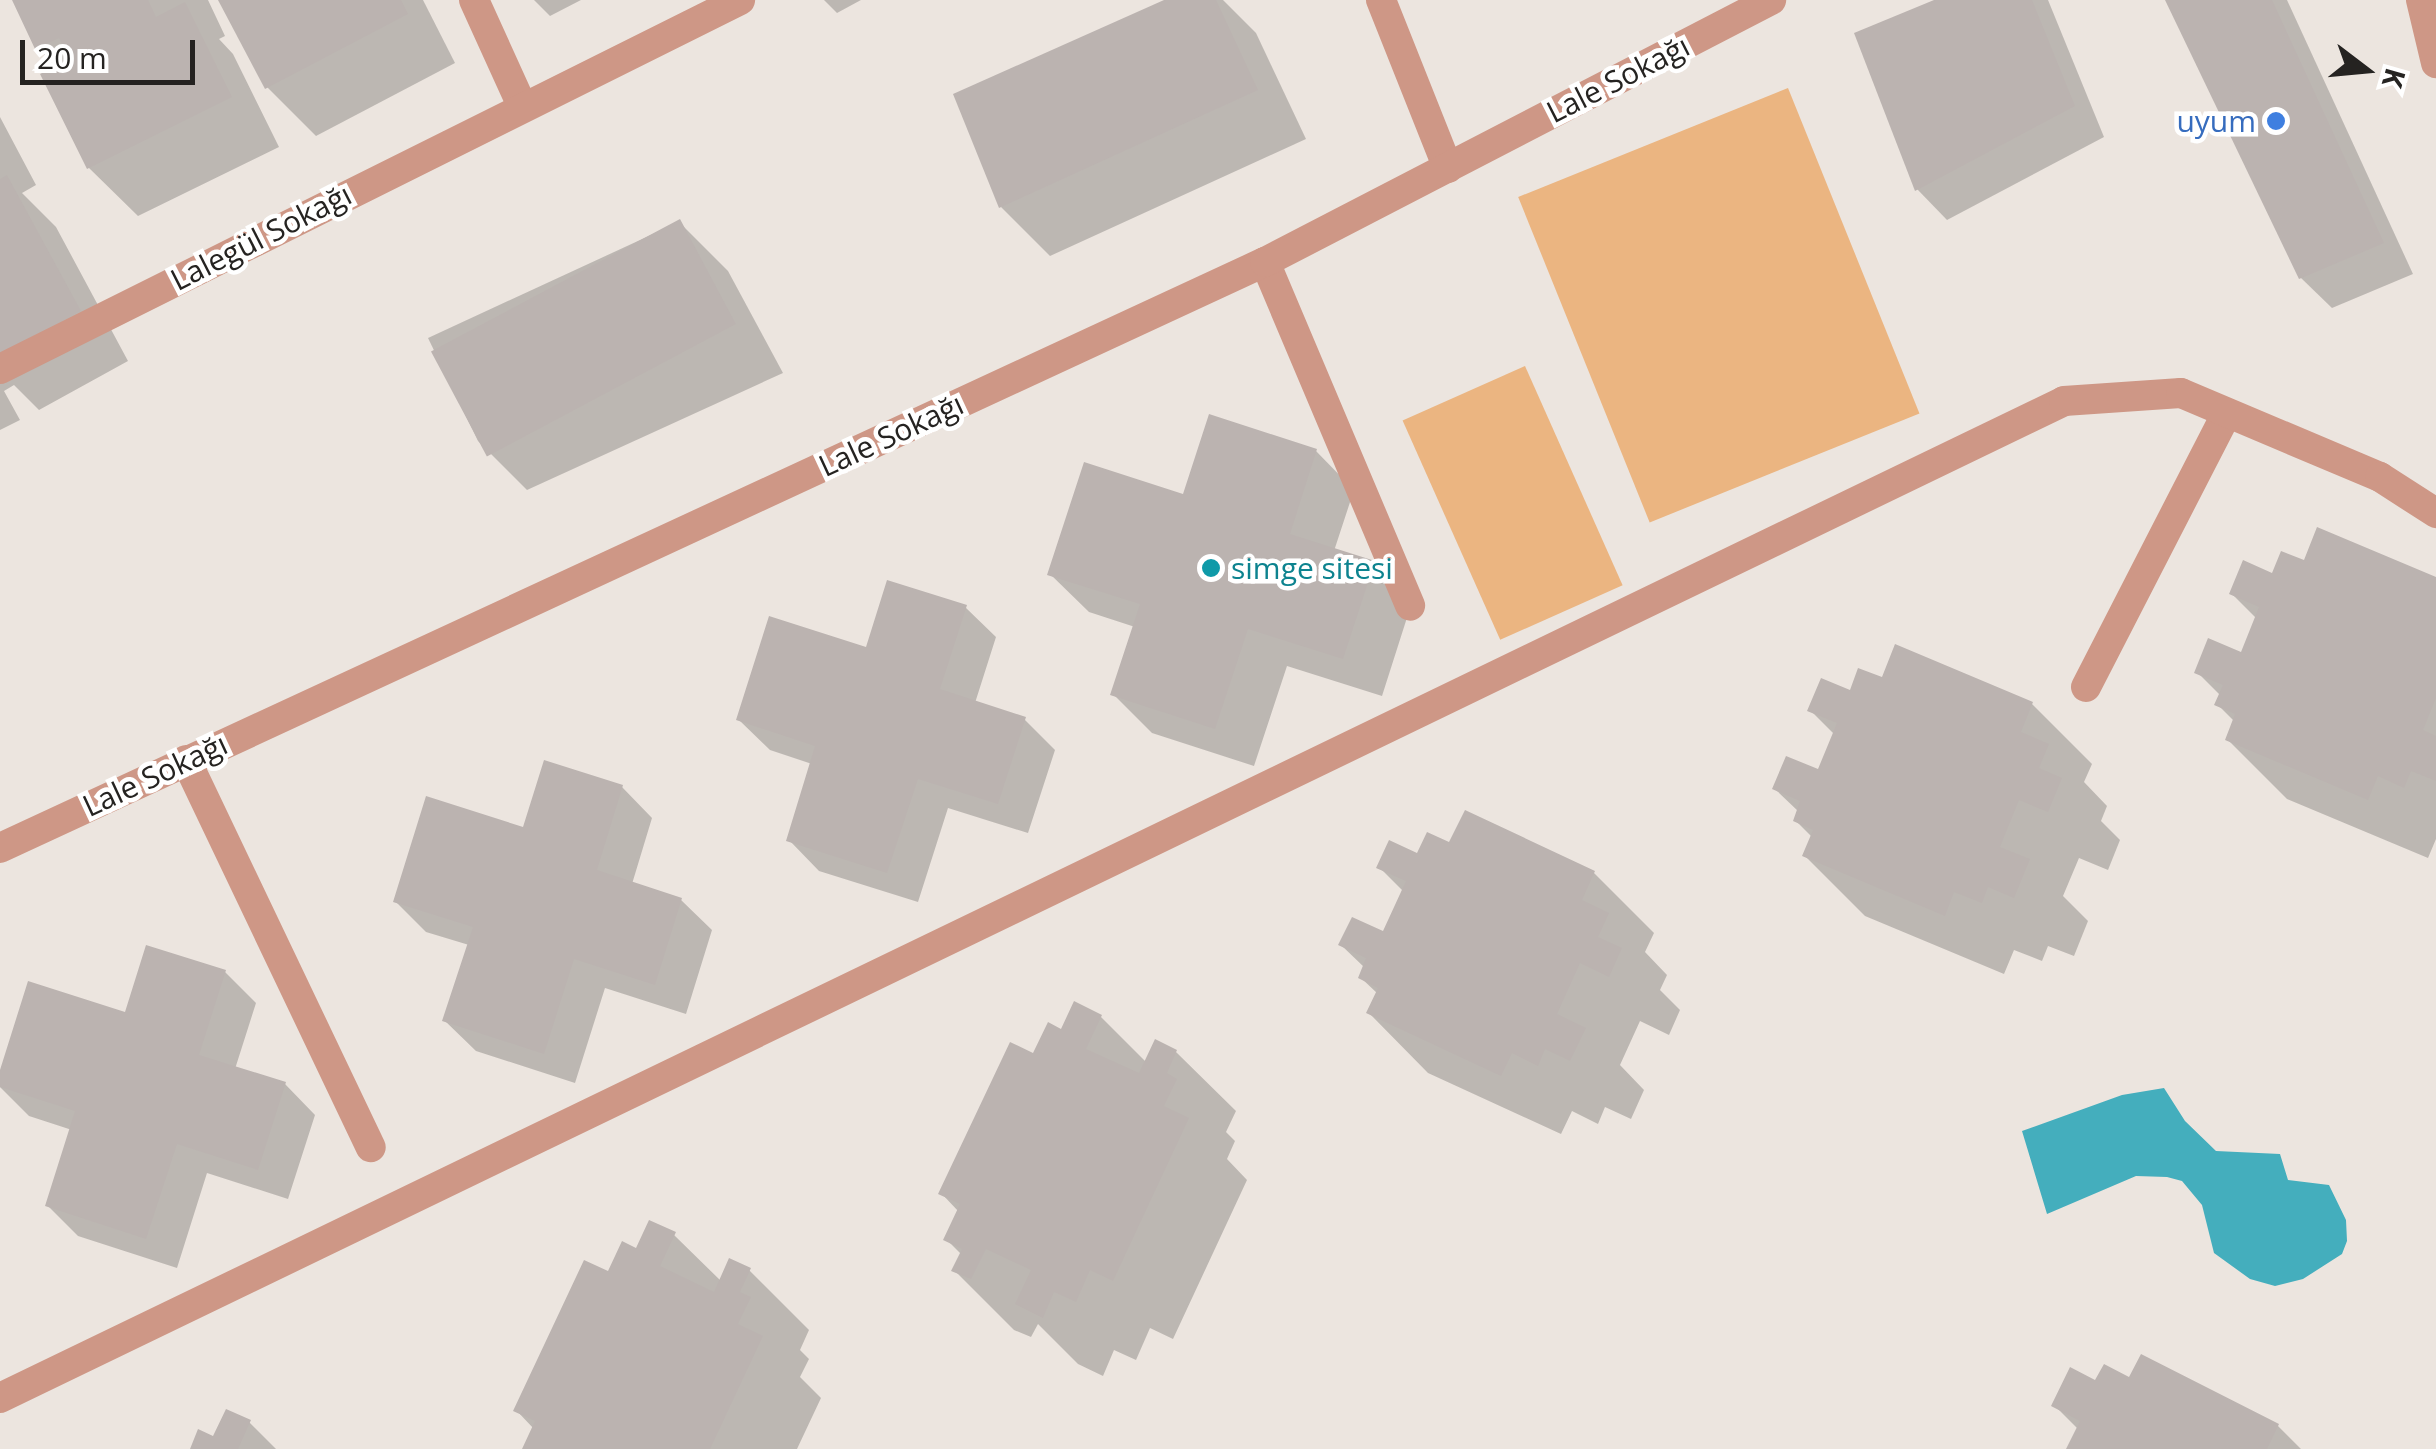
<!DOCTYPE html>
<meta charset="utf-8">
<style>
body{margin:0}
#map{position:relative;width:2436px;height:1449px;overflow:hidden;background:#ece5df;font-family:"Open Sans",sans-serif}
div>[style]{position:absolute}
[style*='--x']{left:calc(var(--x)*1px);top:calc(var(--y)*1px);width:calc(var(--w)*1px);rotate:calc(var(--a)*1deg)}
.green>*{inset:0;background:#ebb581;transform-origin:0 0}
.water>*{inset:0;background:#44aebd}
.shadow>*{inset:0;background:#0003}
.building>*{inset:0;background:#bbb3b0;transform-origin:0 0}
.minor>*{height:30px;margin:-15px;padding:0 15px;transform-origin:15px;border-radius:15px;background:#ce9786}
.dots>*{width:28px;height:28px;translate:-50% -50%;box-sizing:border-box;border:5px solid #fff;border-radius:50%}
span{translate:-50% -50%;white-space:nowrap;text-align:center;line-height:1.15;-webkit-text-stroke:9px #fff;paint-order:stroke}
.street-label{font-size:30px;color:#252321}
.shop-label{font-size:30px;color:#366cbe}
.right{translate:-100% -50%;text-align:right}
.culture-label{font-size:30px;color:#0d838f}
.left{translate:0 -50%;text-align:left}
.north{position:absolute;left:2316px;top:20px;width:100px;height:100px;-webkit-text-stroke:8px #fff;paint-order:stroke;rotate:106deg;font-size:28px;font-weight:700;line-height:40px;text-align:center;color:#252321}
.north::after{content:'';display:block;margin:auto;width:35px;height:45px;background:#252321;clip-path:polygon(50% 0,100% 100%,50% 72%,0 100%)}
.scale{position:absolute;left:20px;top:40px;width:175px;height:45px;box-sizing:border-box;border:5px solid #252321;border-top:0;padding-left:12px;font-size:30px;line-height:35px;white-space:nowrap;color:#252321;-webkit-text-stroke:8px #fff;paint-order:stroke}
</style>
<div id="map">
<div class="green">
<div style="left:1788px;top:88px;width:351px;height:291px;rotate:68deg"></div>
<div style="left:1525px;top:366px;width:240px;height:134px;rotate:66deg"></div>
</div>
<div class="water">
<div style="clip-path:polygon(2164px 1088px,2185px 1121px,2216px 1151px,2280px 1154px,2288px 1180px,2329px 1185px,2346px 1220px,2347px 1241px,2342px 1254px,2303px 1279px,2275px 1286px,2250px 1279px,2214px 1253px,2202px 1205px,2182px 1181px,2167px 1177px,2136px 1176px,2047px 1214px,2022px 1131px,2122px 1095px)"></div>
</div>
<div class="shadow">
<div style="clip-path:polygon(14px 0,208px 0,225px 36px,219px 39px,233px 54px,279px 147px,138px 216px,89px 168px,58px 68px,37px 47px)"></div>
<div style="clip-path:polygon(221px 0,423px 0,455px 63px,316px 136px,267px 87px)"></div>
<div style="clip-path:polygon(534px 0,581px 0,550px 16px)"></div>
<div style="clip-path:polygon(824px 0,861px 0,837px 13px)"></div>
<div style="clip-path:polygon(1170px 0,1223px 0,1256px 33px,1306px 139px,1050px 256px,1001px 207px)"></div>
<div style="clip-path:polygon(1941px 0,2048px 0,2104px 137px,1947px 220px,1917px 189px)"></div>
<div style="clip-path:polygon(2168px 0,2287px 0,2413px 274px,2332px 308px,2301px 278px)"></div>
<div style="clip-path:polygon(0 117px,36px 185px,22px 193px,56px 227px,128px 361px,39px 410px,14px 385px,4px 391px,20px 420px,0 430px)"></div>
<div style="clip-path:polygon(679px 222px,728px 271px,783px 373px,527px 490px,478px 441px,428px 338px)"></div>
<div style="clip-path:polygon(1316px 451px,1354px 490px,1334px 551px,1374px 564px,1412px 602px,1382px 696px,1287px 666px,1254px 766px,1152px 733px,1113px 694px,1135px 627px,1089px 612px,1050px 574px,1185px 497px)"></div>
<div style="clip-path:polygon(2305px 564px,2436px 580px,2436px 839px,2428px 858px,2287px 799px,2228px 740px,2235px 722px,2217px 704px,2221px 696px,2197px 672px,2242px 655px,2257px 619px,2232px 594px)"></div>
<div style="clip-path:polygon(965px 607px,996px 637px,975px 703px,1024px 719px,1055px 750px,1028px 833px,948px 808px,918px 902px,819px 871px,789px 840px,812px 764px,770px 750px,739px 720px,868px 650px)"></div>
<div style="clip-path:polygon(1883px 681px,2032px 704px,2092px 764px,2084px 782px,2107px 806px,2101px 821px,2120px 840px,2108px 870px,2079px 858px,2063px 896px,2088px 921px,2074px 956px,2048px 946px,2042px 961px,2014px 950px,2004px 974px,1865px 916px,1805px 856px,1813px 838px,1796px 821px,1799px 812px,1775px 789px,1819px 772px,1835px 735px,1810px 710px)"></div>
<div style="clip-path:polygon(622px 787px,652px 818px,632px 884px,681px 900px,712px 930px,686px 1014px,605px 988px,575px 1083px,476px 1051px,445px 1021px,469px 945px,426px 932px,395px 901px)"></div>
<div style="clip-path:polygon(1466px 813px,1594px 873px,1654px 933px,1645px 952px,1667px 975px,1660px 990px,1680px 1010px,1669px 1035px,1640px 1021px,1620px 1065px,1644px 1090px,1631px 1119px,1605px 1107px,1598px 1124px,1572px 1111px,1561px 1134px,1428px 1073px,1369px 1013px,1378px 994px,1360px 977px,1365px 968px,1341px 945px,1384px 935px,1404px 892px,1379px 867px,1450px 846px)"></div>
<div style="clip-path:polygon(225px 972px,256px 1003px,235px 1069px,285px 1084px,315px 1115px,288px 1199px,207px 1173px,177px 1268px,78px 1236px,48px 1206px,72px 1130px,29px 1116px,0 1087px,0 1079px)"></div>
<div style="clip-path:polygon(1101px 1017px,1147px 1063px,1176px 1052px,1236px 1111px,1226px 1132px,1235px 1141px,1227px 1159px,1247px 1180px,1173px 1339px,1150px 1328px,1136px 1360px,1114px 1350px,1103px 1376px,1078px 1364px,1038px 1324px,1031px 1337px,1014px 1330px,954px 1270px,962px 1255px,946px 1239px,959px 1212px,941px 1193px,1034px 1056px,1062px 1033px)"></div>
<div style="clip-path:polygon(674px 1235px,721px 1281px,749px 1270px,809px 1330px,800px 1350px,809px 1359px,800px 1377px,821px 1398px,797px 1449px,525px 1449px,534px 1429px,516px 1410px,609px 1275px,637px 1251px)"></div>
<div style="clip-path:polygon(2142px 1358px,2278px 1426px,2301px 1449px,2069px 1449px,2079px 1430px,2054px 1405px,2096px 1383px,2130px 1381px)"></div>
<div style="clip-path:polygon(249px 1422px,276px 1449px,192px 1449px,214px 1439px)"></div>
</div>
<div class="building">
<div style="clip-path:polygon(12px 0,148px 0,156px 17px,185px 2px,232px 97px,87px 169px,40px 74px,70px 59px,59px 38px,35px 49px)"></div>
<div style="clip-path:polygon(218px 0,401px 0,408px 14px,265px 89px)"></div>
<div style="clip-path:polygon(1164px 0,1216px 0,1258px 90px,999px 208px,953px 94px)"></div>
<div style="clip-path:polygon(1934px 0,2032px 0,2075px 106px,1915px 191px,1854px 33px)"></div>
<div style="clip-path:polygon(2165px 0,2272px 0,2384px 243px,2299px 279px)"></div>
<div style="clip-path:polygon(7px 175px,81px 311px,0 356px,0 179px)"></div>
<div style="left:680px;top:219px;width:119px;height:282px;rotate:62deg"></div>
<div style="clip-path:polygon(1209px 414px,1317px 449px,1290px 534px,1375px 561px,1343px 659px,1248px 629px,1215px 729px,1110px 695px,1140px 604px,1047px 575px,1084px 462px,1183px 494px)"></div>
<div style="clip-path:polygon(2317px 527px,2436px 577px,2436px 698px,2423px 730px,2436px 736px,2436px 781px,2411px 771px,2404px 788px,2378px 776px,2368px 800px,2225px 740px,2235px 714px,2214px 705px,2223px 685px,2194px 673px,2208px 638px,2241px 652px,2259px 607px,2229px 594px,2243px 560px,2272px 573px,2281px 551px,2304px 560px)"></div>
<div style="clip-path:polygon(887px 580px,967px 605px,940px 689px,1026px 717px,998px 804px,918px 779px,887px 873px,786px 841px,815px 746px,736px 720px,769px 616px,866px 647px)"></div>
<div style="clip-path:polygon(1895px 644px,2033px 702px,2021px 732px,2049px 744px,2039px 768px,2062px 778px,2048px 812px,2019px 800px,2000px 847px,2030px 859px,2014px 898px,1988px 887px,1982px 903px,1954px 892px,1945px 916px,1802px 856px,1813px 830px,1793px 821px,1800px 801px,1772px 789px,1786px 756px,1818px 769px,1837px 723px,1807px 711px,1821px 678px,1850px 690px,1858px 668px,1882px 677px)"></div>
<div style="clip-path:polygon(544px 760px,623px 785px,597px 870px,682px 898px,655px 985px,574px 959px,544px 1054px,442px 1021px,473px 927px,393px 902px,426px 796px,523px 827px)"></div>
<div style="clip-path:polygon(1465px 810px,1595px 871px,1582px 900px,1609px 913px,1598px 937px,1622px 948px,1609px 977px,1580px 963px,1557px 1014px,1586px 1028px,1570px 1061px,1545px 1049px,1538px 1066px,1512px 1053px,1501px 1076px,1366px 1013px,1378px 988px,1358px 978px,1366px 958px,1338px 945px,1352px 917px,1383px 931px,1406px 881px,1376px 868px,1389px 840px,1417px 853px,1427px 832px,1449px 842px)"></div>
<div style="clip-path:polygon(146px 945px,226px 970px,199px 1055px,286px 1082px,258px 1170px,177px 1144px,146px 1239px,45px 1206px,75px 1111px,0 1087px,0 1070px,28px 981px,125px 1012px)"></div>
<div style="clip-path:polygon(1074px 1001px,1102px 1015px,1086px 1049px,1139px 1073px,1155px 1039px,1177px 1050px,1167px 1073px,1177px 1079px,1164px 1106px,1189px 1118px,1113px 1281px,1090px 1270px,1076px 1302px,1054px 1292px,1043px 1318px,1015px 1304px,1031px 1270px,986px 1249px,971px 1279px,951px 1271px,962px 1249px,943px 1240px,960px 1204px,938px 1194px,1010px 1042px,1033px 1053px,1048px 1022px,1061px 1029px)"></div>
<div style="clip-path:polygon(649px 1220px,676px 1232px,660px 1266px,714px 1292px,729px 1258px,751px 1268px,740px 1292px,751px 1297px,738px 1324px,763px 1336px,710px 1449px,522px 1449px,535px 1421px,513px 1411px,584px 1260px,608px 1271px,622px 1241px,636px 1248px)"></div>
<div style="clip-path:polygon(2141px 1354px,2279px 1424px,2267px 1449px,2066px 1449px,2080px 1421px,2051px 1406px,2070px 1367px,2095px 1380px,2104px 1364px,2129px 1377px)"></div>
<div style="clip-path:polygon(226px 1409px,251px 1420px,238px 1449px,190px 1449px,198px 1429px,213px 1436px)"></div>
</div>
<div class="minor">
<div style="--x:474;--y:0;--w:116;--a:65.6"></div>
<div style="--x:1381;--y:0;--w:181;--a:68.3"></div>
<div style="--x:2421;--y:0;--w:65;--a:76.6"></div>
<div style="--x:1265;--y:262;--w:373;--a:67.1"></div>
<div style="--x:0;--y:369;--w:827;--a:-26.5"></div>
<div style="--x:2086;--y:687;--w:308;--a:-62.8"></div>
<div style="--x:186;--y:760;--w:429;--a:64.5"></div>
<div style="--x:0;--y:848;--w:1394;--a:-24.86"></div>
<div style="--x:1265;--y:262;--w:570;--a:-27.37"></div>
<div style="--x:0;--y:1398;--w:2292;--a:-25.78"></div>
<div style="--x:2064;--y:401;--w:117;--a:-3.9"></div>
<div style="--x:2181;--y:393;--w:216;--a:22.9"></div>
<div style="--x:2380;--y:477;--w:67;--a:32.7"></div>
</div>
<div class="dots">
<div style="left:2276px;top:121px;background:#3f7fe0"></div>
<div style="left:1211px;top:568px;background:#0f9aa8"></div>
</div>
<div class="street-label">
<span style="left:1618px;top:79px;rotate:-27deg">Lale Sokağı</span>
<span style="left:261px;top:237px;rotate:-27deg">Lalegül Sokağı</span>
<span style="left:891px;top:435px;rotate:-25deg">Lale Sokağı</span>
<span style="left:155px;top:775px;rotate:-25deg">Lale Sokağı</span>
</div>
<div class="shop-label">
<span class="right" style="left:2256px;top:121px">uyum</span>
</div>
<div class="culture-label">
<span class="left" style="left:1231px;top:568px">simge sitesi</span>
</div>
<div class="north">K</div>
<div class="scale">20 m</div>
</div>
